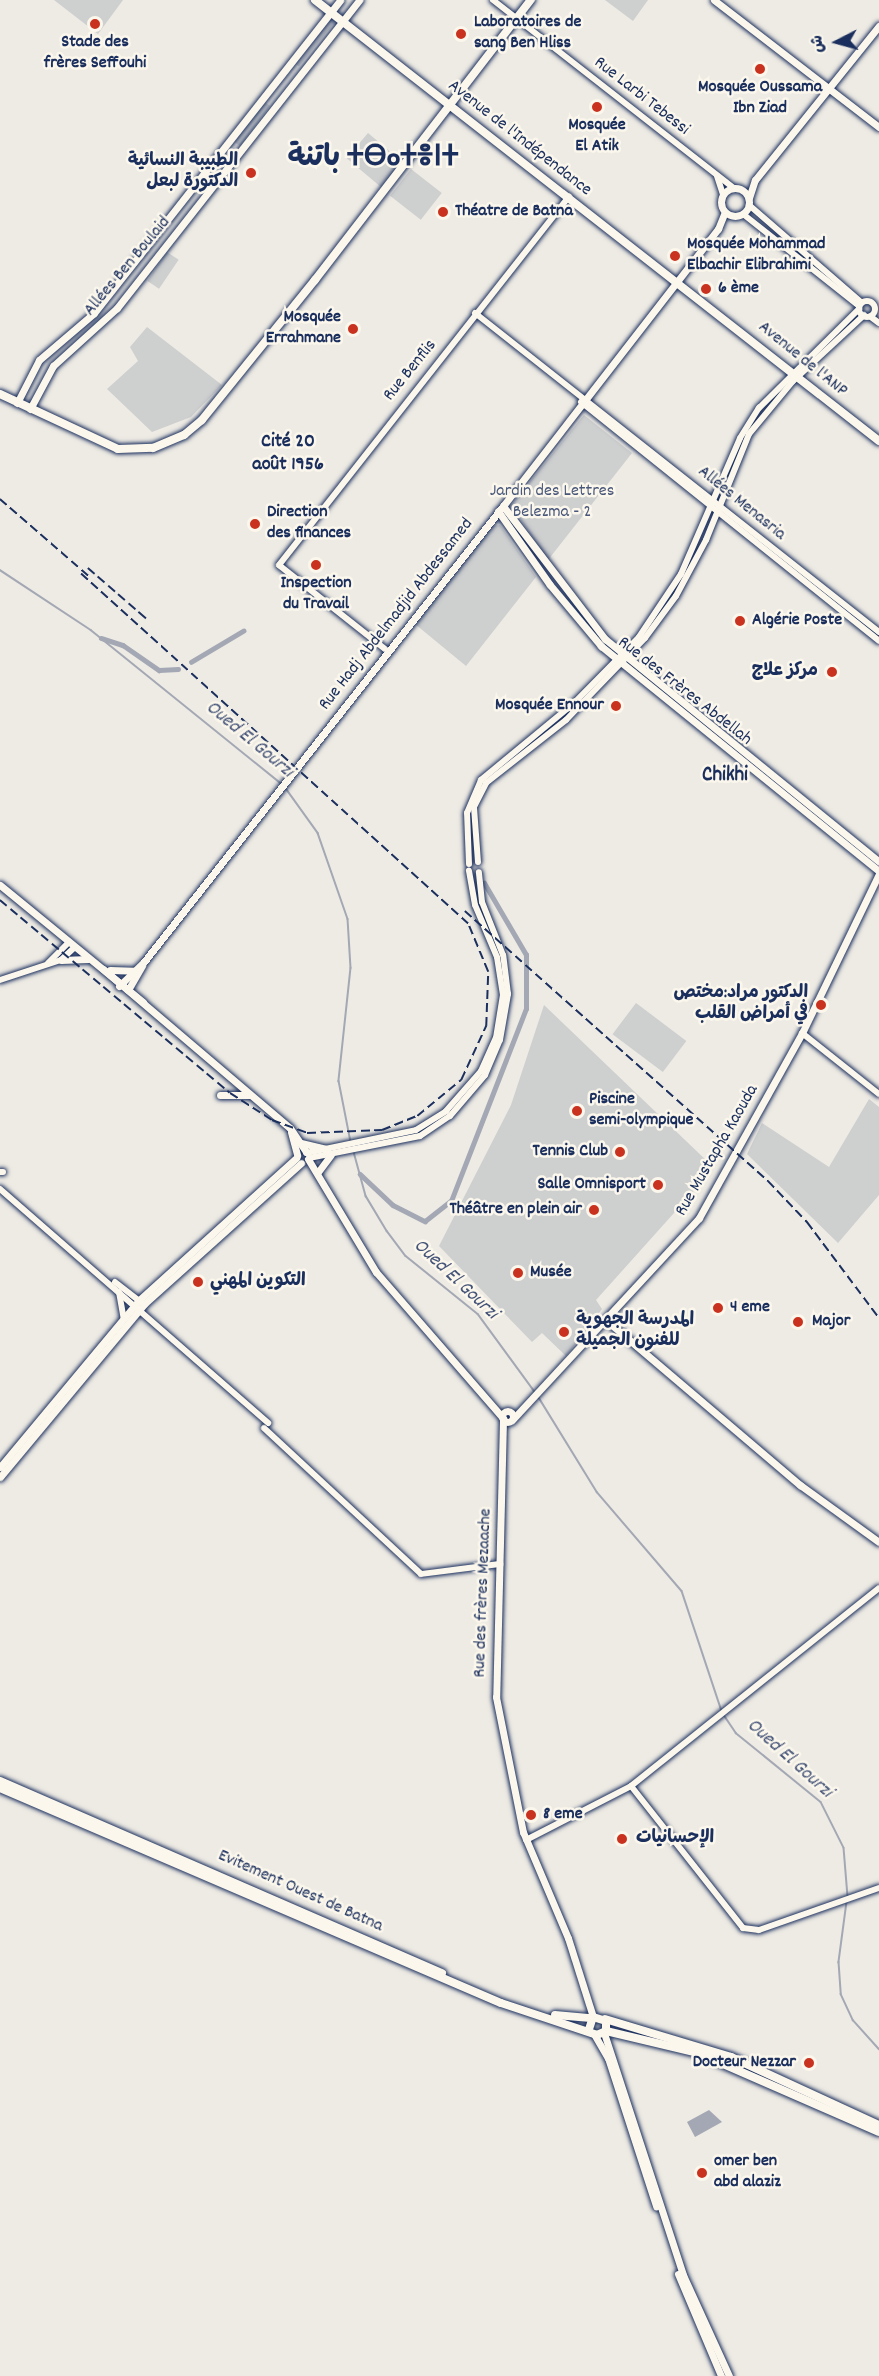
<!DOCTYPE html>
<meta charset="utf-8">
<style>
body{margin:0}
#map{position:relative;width:879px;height:2376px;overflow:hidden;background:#eeebe4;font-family:Dekko,"Playpen Sans Arabic","Noto Sans Tifinagh",sans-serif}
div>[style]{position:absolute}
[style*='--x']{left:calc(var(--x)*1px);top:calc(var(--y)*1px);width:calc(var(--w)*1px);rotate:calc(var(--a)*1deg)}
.green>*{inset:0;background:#cecfcf;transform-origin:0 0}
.water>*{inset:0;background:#a3a8b4}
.stream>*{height:1.5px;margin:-0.75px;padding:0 0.75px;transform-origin:0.75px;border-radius:0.75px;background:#a3a8b4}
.canal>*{height:4.5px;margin:-2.25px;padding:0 2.25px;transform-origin:2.25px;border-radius:2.25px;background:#a3a8b4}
.roads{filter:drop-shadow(0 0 2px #1b2f5e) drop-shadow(0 0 2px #1b2f5e)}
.tertiary>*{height:6px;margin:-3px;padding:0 3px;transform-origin:3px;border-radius:3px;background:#fbf7ec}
.tertiary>.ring{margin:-3px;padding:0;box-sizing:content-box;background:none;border:6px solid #fbf7ec;border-radius:50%}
.secondary>*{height:7px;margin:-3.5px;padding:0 3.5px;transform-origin:3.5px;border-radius:3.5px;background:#fbf7ec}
.secondary>.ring{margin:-3.5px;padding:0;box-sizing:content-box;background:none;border:7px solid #fbf7ec;border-radius:50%}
.primary>*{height:8px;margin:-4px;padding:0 4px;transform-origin:4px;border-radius:4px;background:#fbf7ec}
.trunk>*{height:8px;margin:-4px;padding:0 4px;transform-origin:4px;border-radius:4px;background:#fbf7ec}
.rail>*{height:1.5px;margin-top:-0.75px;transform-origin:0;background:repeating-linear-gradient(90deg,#1b2f5e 0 9px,transparent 0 13.5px)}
.dots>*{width:16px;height:16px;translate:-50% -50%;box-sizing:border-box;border:3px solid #fbf7ec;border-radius:50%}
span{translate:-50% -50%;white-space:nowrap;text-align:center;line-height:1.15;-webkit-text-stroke:5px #fbf7ec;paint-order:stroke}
.poi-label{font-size:18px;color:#1b2f5e;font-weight:700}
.left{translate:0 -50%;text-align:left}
.right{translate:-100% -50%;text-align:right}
.street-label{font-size:18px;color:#1b2f5e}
.park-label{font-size:18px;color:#48577a}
.neighbourhood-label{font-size:20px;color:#1b2f5e;font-weight:700}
.water-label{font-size:20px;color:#445378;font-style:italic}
.quarter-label{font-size:21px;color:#1b2f5e;font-weight:700}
.town-label{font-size:30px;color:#1b2f5e;font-weight:700}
.north{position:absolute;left:807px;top:12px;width:60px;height:60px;-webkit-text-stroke:4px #fbf7ec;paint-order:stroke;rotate:264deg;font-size:16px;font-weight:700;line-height:24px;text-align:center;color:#1b2f5e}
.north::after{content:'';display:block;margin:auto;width:21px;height:27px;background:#1b2f5e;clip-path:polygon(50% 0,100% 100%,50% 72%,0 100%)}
</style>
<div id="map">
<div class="green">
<div style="clip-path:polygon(54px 0,123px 0,98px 34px)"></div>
<div style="clip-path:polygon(605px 0,648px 0,633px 21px)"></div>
<div style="left:332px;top:16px;width:6px;height:60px;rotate:39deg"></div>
<div style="clip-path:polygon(265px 102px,270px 106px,240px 146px,233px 141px)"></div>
<div style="left:368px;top:133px;width:45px;height:33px;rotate:40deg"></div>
<div style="left:411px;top:169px;width:39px;height:34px;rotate:38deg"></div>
<div style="left:167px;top:252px;width:14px;height:35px;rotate:34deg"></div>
<div style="clip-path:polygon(147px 327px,222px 385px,191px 417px,152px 432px,107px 389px,138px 361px,130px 347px)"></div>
<div style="clip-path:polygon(584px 415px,632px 453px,548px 560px,511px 505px)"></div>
<div style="clip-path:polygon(500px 525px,536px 577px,466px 666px,415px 624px,492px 526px)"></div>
<div style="left:636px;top:1003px;width:63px;height:39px;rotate:37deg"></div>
<div style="clip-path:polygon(544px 1005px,708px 1162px,700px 1184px,596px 1300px,602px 1309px,566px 1356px,542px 1333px,532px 1342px,439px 1246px,511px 1105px)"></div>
<div style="clip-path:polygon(869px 1099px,879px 1107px,879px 1195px,838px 1243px,747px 1154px,762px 1123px,829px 1167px)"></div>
</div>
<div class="water">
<div style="clip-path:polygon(709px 2110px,722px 2122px,695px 2137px,687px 2122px)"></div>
</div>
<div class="stream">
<div style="--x:0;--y:570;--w:109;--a:33.4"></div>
<div style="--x:91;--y:630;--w:245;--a:38.9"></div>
<div style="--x:285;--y:787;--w:57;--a:54.3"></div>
<div style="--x:318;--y:833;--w:91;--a:70.8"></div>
<div style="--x:348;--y:919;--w:49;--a:86.5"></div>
<div style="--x:351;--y:968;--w:114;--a:96.1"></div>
<div style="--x:339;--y:1081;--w:62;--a:78.9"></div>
<div style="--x:354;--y:1152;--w:46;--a:74.7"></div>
<div style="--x:366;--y:1196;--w:41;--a:59"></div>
<div style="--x:387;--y:1231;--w:31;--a:53"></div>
<div style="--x:406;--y:1256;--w:92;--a:38.9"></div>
<div style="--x:478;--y:1314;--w:97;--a:53.8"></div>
<div style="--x:538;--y:1396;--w:113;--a:58.4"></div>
<div style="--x:597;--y:1492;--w:130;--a:49.4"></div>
<div style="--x:682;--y:1591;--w:126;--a:71.6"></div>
<div style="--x:724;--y:1715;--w:22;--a:56"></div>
<div style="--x:736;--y:1733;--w:109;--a:39.1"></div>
<div style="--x:821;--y:1802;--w:51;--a:63.4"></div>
<div style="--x:844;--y:1848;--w:49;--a:85.3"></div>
<div style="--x:847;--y:1902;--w:61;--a:97.6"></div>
<div style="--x:839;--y:1962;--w:32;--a:86"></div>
<div style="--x:841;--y:1994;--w:29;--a:65"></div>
<div style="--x:853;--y:2020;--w:39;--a:48"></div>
</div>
<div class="canal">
<div style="--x:101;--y:638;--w:23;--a:18"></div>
<div style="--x:123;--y:645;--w:44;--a:34.8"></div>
<div style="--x:159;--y:670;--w:19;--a:-3"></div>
<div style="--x:191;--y:662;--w:61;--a:-30.8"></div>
<div style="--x:360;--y:1174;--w:45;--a:43.2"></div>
<div style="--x:393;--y:1205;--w:36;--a:27"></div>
<div style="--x:425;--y:1221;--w:33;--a:-38"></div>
<div style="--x:451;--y:1201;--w:206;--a:-68.7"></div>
<div style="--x:526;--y:1009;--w:54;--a:-90"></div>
<div style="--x:526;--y:955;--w:83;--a:-120.3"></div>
</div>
<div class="roads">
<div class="tertiary">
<div style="--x:493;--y:0;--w:306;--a:38"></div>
<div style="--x:717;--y:176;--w:20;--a:72"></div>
<div style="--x:749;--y:205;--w:148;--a:40.9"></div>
<div style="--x:743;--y:214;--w:148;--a:38.4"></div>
<div class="ring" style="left:859px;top:301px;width:10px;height:10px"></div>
<div style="--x:475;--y:313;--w:515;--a:38.29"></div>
<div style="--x:871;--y:317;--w:10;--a:37"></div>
<div style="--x:581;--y:402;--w:382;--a:38.7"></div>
<div style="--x:385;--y:649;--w:135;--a:-141.6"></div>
<div style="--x:279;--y:565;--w:469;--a:-51.8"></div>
<div style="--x:478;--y:862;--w:55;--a:-94.2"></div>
<div style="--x:474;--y:807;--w:27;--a:-63"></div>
<div style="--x:486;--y:783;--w:102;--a:-38.2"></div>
<div style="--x:566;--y:720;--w:114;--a:-46.1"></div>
<div style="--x:645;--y:638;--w:52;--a:-53.6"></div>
<div style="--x:676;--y:596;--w:64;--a:-61.8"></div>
<div style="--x:706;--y:540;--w:114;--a:-67.9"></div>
<div style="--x:749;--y:434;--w:69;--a:-50.3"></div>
<div style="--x:793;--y:381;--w:97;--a:-42.9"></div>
<div style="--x:469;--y:864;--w:51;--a:-92.2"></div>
<div style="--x:467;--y:813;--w:36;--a:-67"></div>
<div style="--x:481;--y:780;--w:119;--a:-39.6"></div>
<div style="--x:573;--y:704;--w:94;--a:-45.4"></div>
<div style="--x:639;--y:637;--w:76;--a:-56.3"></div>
<div style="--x:681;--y:574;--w:148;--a:-66.5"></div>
<div style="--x:740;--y:438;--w:36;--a:-58"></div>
<div style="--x:759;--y:408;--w:141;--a:-44.7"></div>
<div style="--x:48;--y:963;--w:30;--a:-45"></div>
<div style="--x:0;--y:980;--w:64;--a:-18.2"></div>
<div style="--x:61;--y:960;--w:19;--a:-43"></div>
<div style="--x:802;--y:1033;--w:98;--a:38.4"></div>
<div style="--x:306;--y:1153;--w:112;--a:-11.8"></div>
<div style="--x:416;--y:1130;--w:36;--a:-32"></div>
<div style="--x:446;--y:1111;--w:53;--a:-48.8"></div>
<div style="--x:481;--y:1071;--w:36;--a:-66"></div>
<div style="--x:496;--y:1038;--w:44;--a:-80.8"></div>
<div style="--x:503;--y:995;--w:38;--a:-99"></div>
<div style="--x:497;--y:957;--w:56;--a:-112.9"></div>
<div style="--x:475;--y:905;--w:35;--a:-100"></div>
<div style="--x:309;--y:1158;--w:113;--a:-11.2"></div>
<div style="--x:420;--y:1136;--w:36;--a:-34"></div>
<div style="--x:450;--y:1116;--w:54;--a:-49.5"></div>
<div style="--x:485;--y:1075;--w:38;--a:-67"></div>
<div style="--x:500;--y:1040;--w:47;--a:-80.1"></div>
<div style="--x:508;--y:994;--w:39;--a:-97"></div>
<div style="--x:503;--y:955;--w:57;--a:-111.6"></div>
<div style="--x:482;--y:902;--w:30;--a:-96"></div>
<div style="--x:0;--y:1172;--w:3;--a:0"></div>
<div style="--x:0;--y:1189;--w:356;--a:41.1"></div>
<div style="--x:115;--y:1282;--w:34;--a:38"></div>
<div style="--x:119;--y:1292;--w:28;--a:80"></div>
<div style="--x:264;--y:1428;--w:214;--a:42.9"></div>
<div style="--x:421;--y:1574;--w:80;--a:-7.2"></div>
<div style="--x:631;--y:1786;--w:181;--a:51.7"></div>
<div style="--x:743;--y:1928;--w:16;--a:7"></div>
<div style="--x:759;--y:1930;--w:127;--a:-19.3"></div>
<div style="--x:526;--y:1840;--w:118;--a:-27.2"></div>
<div style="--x:631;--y:1786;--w:317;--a:-38.6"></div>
</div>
<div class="secondary">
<div style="--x:714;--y:0;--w:208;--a:37.6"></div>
<div class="ring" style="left:721px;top:188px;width:21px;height:21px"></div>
<div style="--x:749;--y:198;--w:19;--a:-72"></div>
<div style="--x:755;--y:180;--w:198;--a:-51.2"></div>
<div style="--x:17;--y:403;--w:48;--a:-62.9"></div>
<div style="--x:39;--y:360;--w:72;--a:-40.5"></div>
<div style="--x:94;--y:313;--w:398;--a:-51.8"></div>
<div style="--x:30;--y:409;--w:49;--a:-61.9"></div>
<div style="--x:53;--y:366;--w:86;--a:-42.2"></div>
<div style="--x:117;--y:308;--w:392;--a:-51.8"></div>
<div style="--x:503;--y:506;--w:168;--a:52.5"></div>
<div style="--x:605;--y:639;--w:353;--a:39.1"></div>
<div style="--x:498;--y:511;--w:90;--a:54.9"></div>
<div style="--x:550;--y:585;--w:80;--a:50.1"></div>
<div style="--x:601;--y:646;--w:358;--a:39"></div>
<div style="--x:0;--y:885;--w:185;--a:39.3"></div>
<div style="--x:61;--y:960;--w:27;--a:-2"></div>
<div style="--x:103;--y:969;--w:245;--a:40.4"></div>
<div style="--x:290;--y:1128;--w:29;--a:56"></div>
<div style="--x:110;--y:970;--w:24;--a:2"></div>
<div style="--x:119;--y:986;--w:33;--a:-44"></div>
<div style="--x:143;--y:963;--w:582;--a:-51.77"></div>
<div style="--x:503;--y:506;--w:351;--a:-52.2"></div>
<div style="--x:718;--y:229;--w:18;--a:-68"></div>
<div style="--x:128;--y:990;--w:28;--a:-60"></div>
<div style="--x:220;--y:1095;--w:30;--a:0"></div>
<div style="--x:291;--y:1132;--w:24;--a:75"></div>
<div style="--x:301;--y:1143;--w:27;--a:13"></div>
<div style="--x:308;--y:1159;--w:132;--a:59"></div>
<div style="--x:376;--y:1272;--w:194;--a:49"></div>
<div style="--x:318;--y:1172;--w:21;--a:-53"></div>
<div style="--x:606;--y:1320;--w:255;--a:40.4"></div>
<div style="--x:800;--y:1485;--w:97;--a:35.8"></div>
<div class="ring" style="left:502.5px;top:1411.5px;width:4px;height:4px"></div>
<div style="--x:503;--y:1420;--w:277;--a:91.4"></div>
<div style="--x:496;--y:1697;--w:138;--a:78.7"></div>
<div style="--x:523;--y:1832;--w:115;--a:67"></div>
<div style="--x:568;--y:1938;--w:83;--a:72.4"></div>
<div style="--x:512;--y:1420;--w:275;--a:-47.2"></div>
<div style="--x:699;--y:1218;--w:212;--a:-60.9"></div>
<div style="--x:802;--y:1033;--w:177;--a:-64.2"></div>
<div style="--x:0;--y:1467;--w:217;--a:-50.2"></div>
<div style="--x:139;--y:1300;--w:212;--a:-42.1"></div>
<div style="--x:0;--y:1477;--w:225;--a:-50.2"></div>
<div style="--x:144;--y:1304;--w:211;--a:-41.9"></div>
<div style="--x:604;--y:2033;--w:255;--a:71.9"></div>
<div style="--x:683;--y:2275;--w:111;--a:65.5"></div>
<div style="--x:594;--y:2034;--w:28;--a:60"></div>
<div style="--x:608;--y:2058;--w:156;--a:72"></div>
<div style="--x:678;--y:2274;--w:111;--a:67.1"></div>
</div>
<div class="primary">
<div style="--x:315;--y:0;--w:716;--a:38.02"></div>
<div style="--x:0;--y:394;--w:130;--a:25"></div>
<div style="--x:118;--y:449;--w:35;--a:-2"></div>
<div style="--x:153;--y:448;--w:34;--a:-23"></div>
<div style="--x:184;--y:435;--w:23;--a:-40"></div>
<div style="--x:202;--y:420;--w:180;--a:-51.1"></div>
<div style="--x:315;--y:280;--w:354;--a:-52.4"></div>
</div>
<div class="trunk">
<div style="--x:0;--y:1781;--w:482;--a:23.5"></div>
<div style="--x:0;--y:1788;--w:545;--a:23.23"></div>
<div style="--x:501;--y:2003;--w:101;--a:18.4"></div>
<div style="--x:597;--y:2035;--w:10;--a:-24"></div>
<div style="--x:606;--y:2031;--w:10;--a:-90"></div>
<div style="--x:606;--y:2021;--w:14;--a:-163"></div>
<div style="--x:593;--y:2017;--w:13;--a:108"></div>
<div style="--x:555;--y:2015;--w:36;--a:5"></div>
<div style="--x:605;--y:2019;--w:132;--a:16.8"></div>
<div style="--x:731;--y:2057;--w:163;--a:24.7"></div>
<div style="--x:606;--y:2031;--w:95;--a:13.4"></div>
<div style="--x:698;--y:2053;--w:197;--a:23.6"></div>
</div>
</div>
<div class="rail">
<div style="--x:0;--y:499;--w:121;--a:41"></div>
<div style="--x:88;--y:568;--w:81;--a:41"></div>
<div style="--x:0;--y:900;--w:300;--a:40"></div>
<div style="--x:230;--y:1093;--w:50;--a:32.7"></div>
<div style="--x:272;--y:1120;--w:37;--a:20"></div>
<div style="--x:307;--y:1133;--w:75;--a:-2.3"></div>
<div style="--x:382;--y:1130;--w:38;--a:-22"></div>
<div style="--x:417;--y:1116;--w:57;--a:-39.3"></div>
<div style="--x:461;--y:1080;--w:60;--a:-65.2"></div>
<div style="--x:486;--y:1026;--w:54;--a:-87.9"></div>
<div style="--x:488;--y:972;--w:52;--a:-112.6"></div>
<div style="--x:468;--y:924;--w:522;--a:-137.87"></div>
<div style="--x:465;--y:911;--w:406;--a:41.7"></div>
<div style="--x:768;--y:1181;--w:57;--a:46.4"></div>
<div style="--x:807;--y:1222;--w:120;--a:53.1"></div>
</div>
<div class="dots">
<div style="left:95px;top:24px;background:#c8321e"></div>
<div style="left:461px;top:34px;background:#c8321e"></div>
<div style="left:760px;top:69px;background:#c8321e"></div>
<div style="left:597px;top:107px;background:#c8321e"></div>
<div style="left:251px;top:173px;background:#c8321e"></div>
<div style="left:443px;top:212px;background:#c8321e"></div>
<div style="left:675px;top:256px;background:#c8321e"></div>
<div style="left:706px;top:289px;background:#c8321e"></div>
<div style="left:353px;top:329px;background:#c8321e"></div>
<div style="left:255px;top:524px;background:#c8321e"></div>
<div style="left:316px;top:565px;background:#c8321e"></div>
<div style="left:740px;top:621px;background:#c8321e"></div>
<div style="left:832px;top:672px;background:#c8321e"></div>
<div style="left:616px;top:706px;background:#c8321e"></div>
<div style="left:821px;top:1005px;background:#c8321e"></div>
<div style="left:577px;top:1111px;background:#c8321e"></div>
<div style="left:620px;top:1152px;background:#c8321e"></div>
<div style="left:658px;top:1185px;background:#c8321e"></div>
<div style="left:594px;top:1210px;background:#c8321e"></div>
<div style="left:518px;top:1273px;background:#c8321e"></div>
<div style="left:198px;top:1282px;background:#c8321e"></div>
<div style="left:718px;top:1308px;background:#c8321e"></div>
<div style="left:798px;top:1322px;background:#c8321e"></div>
<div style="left:564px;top:1332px;background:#c8321e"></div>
<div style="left:531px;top:1815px;background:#c8321e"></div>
<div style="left:622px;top:1839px;background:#c8321e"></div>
<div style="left:809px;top:2063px;background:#c8321e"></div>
<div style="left:702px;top:2173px;background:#c8321e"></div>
</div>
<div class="poi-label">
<span class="left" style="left:474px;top:34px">Laboratoires de<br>sang Ben Hliss</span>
<span style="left:95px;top:54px">Stade des<br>frères Seffouhi</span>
<span style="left:760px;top:99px">Mosquée Oussama<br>Ibn Ziad</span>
<span style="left:597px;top:137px">Mosquée<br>El Atik</span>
<span class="right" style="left:238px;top:173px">الطبيبة النسائية<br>الدكتورة لبعل</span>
<span class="left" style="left:455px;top:212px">Théatre de Batna</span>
<span class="left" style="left:687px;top:256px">Mosquée Mohammad<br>Elbachir Elibrahimi</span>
<span class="left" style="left:718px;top:289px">6 ème</span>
<span class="right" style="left:341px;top:329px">Mosquée<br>Errahmane</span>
<span class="left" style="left:267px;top:524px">Direction<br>des finances</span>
<span style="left:316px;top:595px">Inspection<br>du Travail</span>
<span class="left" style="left:752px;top:621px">Algérie Poste</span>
<span class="right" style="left:818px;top:672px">مركز علاج</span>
<span class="right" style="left:604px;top:706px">Mosquée Ennour</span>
<span class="right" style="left:808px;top:1005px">الدكتور مراد:مختص<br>في أمراض القلب</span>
<span class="left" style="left:589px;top:1111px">Piscine<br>semi-olympique</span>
<span class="right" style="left:608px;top:1152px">Tennis Club</span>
<span class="right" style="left:646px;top:1185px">Salle Omnisport</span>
<span class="right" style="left:582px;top:1210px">Théâtre en plein air</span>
<span class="left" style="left:530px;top:1273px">Musée</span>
<span class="left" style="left:210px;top:1282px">التكوين المهني</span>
<span class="left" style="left:730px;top:1308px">4 eme</span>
<span class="left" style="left:576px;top:1332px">المدرسة الجهوية<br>للفنون الجميلة</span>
<span class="left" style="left:812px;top:1322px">Major</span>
<span class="left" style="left:543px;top:1815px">8 eme</span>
<span class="left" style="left:636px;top:1839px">الإحسانيات</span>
<span class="right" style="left:796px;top:2063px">Docteur Nezzar</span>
<span class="left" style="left:714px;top:2173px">omer ben<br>abd alaziz</span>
</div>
<div class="street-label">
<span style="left:641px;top:97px;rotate:38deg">Rue Larbi Tebessi</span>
<span style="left:519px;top:139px;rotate:38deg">Avenue de l'Indépendance</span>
<span style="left:128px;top:267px;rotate:-50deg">Allées Ben Boulaid</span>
<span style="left:802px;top:360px;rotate:39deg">Avenue de l'ANP</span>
<span style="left:411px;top:371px;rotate:-51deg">Rue Benflis</span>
<span style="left:741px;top:504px;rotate:39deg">Allées Menasria</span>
<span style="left:397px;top:615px;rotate:-52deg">Rue Hadj Abdelmadjid Abdessamed</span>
<span style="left:684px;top:692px;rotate:38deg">Rue des Frères Abdellah</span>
<span style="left:718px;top:1151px;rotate:-60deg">Rue Mustapha Kaouda</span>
<span style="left:484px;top:1593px;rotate:-88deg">Rue des frères Mezaache</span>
<span style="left:300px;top:1892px;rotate:24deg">Evitement Ouest de Batna</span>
</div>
<div class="park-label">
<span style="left:552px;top:503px">Jardin des Lettres<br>Belezma - 2</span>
</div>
<div class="neighbourhood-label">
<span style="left:288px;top:454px">Cité 20<br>août 1956</span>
</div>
<div class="water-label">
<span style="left:249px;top:740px;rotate:40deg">Oued El Gourzi</span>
<span style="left:455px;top:1280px;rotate:43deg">Oued El Gourzi</span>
<span style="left:789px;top:1759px;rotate:42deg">Oued El Gourzi</span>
</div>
<div class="quarter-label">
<span style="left:725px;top:776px">Chikhi</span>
</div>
<div class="town-label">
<span style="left:373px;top:160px">باتنة ⵜⴱⴰⵜⴻⵏⵜ</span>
</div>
<div class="north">ش</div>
</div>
